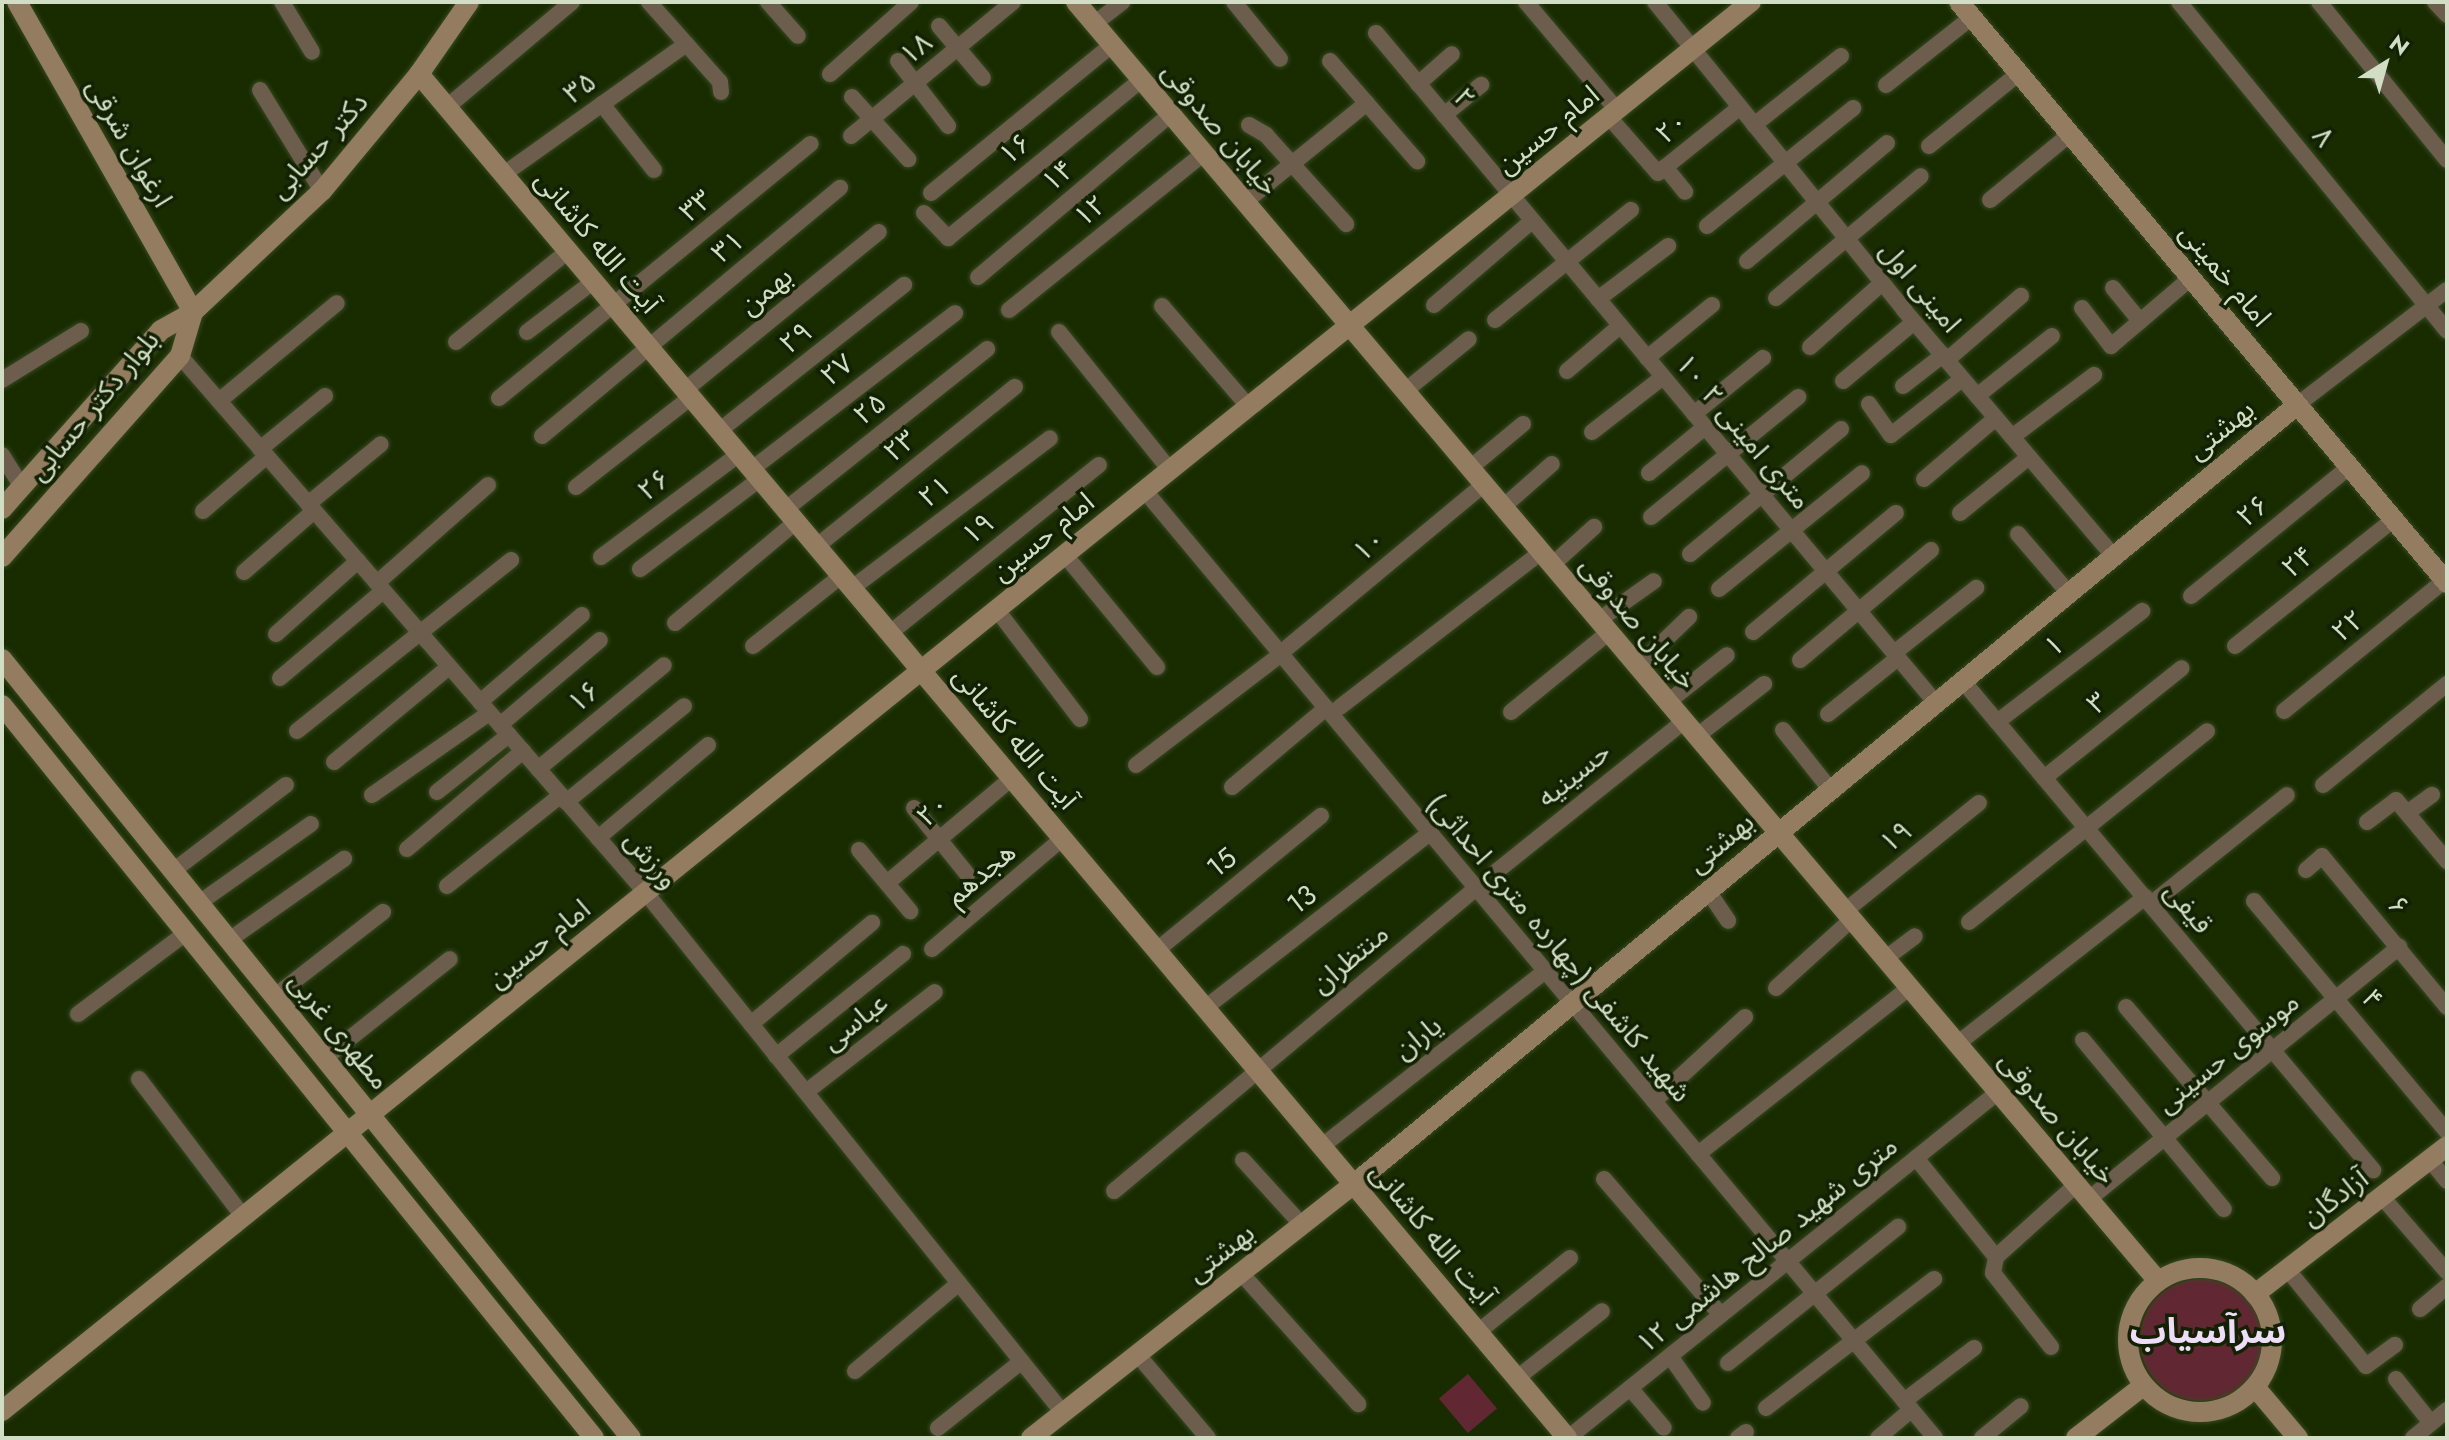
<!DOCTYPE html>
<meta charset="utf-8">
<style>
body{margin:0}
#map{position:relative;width:2449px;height:1440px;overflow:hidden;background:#192c00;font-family:Jost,"Noto Sans Arabic",sans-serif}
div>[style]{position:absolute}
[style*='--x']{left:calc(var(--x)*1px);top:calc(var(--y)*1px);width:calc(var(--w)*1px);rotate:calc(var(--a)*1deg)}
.green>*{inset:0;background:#612833;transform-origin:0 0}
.round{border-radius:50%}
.roads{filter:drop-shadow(0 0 2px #364820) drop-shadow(0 0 2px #364820)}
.street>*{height:16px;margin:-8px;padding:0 8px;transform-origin:8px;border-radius:8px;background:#6c5d4c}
.secondary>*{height:20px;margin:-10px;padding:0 10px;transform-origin:10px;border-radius:10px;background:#947c60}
.secondary>.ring{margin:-10px;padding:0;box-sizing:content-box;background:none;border:20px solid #947c60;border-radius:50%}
span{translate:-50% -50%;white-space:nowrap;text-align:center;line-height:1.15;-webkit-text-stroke:7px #122102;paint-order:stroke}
.street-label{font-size:28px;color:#d1dec5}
.district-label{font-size:36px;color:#edddf8;font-weight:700}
.frame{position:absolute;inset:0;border:4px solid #d1dec5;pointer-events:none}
.north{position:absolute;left:2345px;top:24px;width:80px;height:80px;-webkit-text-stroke:6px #122102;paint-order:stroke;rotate:37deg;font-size:22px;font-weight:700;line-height:32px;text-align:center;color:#d1dec5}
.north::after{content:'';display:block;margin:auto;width:28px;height:36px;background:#d1dec5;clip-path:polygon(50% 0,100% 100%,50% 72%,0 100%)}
</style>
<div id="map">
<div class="green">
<div class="round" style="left:2140px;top:1279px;width:122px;height:122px"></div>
<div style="left:1468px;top:1374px;width:45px;height:38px;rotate:50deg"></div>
</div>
<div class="roads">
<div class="street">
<div style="--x:282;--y:2;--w:58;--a:59"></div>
<div style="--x:649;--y:2;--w:107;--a:48.4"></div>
<div style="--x:720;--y:82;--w:10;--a:84"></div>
<div style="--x:768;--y:2;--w:45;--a:48.6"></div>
<div style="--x:1234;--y:2;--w:73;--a:51.1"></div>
<div style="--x:1526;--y:2;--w:141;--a:49.9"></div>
<div style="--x:1655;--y:2;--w:396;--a:51"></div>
<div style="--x:1904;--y:310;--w:321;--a:49.6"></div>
<div style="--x:2179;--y:2;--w:424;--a:50.8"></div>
<div style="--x:2319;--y:2;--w:203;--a:51"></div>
<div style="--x:2435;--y:2;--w:18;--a:47"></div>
<div style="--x:1094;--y:24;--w:36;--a:-38"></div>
<div style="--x:939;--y:26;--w:68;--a:49.8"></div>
<div style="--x:1376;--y:33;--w:872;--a:50.12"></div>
<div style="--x:898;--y:61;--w:82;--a:52.4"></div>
<div style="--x:1330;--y:61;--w:133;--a:49"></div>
<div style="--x:830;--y:74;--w:108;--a:-41.6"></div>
<div style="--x:1418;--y:84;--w:45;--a:-41.4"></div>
<div style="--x:1886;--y:85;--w:110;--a:-38.3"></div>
<div style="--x:260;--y:90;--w:119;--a:58.5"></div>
<div style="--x:852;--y:97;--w:84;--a:47.9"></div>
<div style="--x:602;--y:104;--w:84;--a:51.8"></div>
<div style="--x:447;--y:107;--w:163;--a:-40"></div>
<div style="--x:1444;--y:115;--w:48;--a:-39"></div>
<div style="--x:1609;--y:117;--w:74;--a:48.8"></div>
<div style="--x:1658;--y:173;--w:105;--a:-38.8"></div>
<div style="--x:1249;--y:125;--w:20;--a:30"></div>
<div style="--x:1266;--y:135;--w:120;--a:48"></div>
<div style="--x:1754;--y:125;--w:111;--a:-38.4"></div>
<div style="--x:851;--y:136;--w:210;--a:-39.6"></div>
<div style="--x:1929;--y:146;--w:116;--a:-39"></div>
<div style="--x:1665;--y:167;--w:32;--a:51"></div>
<div style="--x:504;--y:174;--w:224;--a:-35.5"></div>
<div style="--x:931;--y:193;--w:234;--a:-39.3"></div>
<div style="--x:1990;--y:200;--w:104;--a:-39.5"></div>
<div style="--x:1245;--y:202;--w:157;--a:-39.1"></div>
<div style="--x:924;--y:213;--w:35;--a:46"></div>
<div style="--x:948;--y:238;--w:249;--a:-39.3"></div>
<div style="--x:1707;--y:226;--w:188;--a:-38.9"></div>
<div style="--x:1747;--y:261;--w:183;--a:-40.1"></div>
<div style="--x:978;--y:277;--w:253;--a:-40.2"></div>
<div style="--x:2113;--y:288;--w:43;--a:50.7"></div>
<div style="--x:1776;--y:298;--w:189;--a:-40.1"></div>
<div style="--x:1598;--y:299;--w:88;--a:-37.1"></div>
<div style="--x:1434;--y:305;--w:129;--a:-40.6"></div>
<div style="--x:1162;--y:306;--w:133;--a:49.3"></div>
<div style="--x:2082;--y:308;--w:48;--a:52.7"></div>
<div style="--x:2111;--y:346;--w:105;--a:-40.4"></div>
<div style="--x:1009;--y:310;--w:250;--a:-38.8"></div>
<div style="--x:1495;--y:320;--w:175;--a:-39"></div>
<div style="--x:527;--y:332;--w:84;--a:-37.3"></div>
<div style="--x:1059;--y:332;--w:177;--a:51.2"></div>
<div style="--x:456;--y:342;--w:144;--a:-39.1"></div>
<div style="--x:1810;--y:347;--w:96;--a:-41.6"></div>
<div style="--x:180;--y:356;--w:711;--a:49.05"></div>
<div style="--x:646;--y:893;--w:667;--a:51.27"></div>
<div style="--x:1647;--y:358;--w:84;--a:-39.2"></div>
<div style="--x:1947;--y:360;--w:98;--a:-40.9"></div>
<div style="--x:1567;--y:371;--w:70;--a:-40.3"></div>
<div style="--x:2;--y:380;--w:93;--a:-31.8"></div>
<div style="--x:1843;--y:381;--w:92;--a:-39.7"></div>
<div style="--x:1903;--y:386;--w:51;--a:-37.8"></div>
<div style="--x:685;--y:390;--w:250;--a:-39.2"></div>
<div style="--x:1405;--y:391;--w:82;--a:-39.1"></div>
<div style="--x:1977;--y:396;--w:96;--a:-38.7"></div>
<div style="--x:499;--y:398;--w:402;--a:-39.2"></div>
<div style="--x:219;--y:401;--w:153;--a:-39.7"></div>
<div style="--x:1869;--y:404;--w:38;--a:55"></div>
<div style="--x:1891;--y:435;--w:90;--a:-38.3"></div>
<div style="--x:2297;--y:405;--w:189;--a:-37.5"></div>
<div style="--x:1694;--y:414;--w:89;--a:-39.1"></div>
<div style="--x:719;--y:431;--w:236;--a:-38.3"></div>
<div style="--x:1592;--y:432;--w:90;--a:-37.8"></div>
<div style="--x:542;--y:436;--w:388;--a:-39.8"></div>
<div style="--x:2012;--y:437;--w:103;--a:-37.1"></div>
<div style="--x:260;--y:449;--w:84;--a:-39.2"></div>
<div style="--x:2;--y:455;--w:36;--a:58"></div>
<div style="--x:1470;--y:468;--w:69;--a:-39.7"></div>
<div style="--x:752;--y:469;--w:256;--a:-37.5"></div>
<div style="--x:1649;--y:473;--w:72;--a:-39.4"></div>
<div style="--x:1924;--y:479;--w:94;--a:-40.3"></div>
<div style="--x:576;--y:487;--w:146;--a:-38"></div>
<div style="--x:1145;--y:491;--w:1233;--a:50.16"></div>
<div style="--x:308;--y:504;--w:94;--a:-39.4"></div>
<div style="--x:1503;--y:507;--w:65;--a:-41.3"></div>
<div style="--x:786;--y:509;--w:257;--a:-38.5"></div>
<div style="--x:203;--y:511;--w:84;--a:-40.7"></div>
<div style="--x:1960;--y:513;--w:89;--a:-39.1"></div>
<div style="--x:1651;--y:517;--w:190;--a:-39.2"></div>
<div style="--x:2018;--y:534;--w:75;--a:49.3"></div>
<div style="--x:817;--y:546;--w:254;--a:-38.8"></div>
<div style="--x:1690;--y:554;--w:196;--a:-39.6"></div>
<div style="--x:1065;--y:555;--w:145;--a:50.6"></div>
<div style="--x:601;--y:557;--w:172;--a:-36.7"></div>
<div style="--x:1552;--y:565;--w:57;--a:-42.1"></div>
<div style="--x:640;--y:569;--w:150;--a:-36.9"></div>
<div style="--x:244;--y:572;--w:93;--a:-41.1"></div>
<div style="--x:377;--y:583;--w:148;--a:-41.4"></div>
<div style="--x:852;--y:588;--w:248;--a:-37.1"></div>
<div style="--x:1719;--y:589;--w:184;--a:-39"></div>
<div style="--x:2191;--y:596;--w:204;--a:-39.2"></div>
<div style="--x:997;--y:610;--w:137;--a:52.7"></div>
<div style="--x:1599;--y:620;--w:67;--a:-35.3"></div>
<div style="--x:675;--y:623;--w:158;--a:-39.9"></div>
<div style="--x:1753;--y:632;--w:186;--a:-39.8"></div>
<div style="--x:890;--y:633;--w:268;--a:-38.8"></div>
<div style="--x:276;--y:634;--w:110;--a:-41.7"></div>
<div style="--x:753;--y:646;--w:112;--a:-38.5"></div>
<div style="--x:2235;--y:646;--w:202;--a:-38.6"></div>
<div style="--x:1288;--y:647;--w:255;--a:-39.7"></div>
<div style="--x:1894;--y:653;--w:105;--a:-38.4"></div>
<div style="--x:1800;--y:660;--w:171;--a:-40"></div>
<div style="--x:1638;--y:666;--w:71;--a:-43.9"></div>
<div style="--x:280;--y:678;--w:135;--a:-40.2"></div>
<div style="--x:1962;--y:680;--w:640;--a:50.01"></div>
<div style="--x:480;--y:702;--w:134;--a:-40.5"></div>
<div style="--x:1668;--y:702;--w:75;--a:-38.5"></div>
<div style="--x:1340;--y:707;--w:254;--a:-37.6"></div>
<div style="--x:2284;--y:711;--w:208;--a:-39.1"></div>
<div style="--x:1511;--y:712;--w:127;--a:-39.2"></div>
<div style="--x:1828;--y:714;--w:90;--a:-38.7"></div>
<div style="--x:1997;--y:722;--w:183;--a:-37.4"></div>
<div style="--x:500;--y:725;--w:131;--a:-40.4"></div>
<div style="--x:1783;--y:730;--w:75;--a:51.5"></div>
<div style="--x:297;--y:731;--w:274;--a:-38.6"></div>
<div style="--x:1697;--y:736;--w:85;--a:-37.8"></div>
<div style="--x:334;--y:762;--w:149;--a:-39.6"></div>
<div style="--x:1136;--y:765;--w:183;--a:-37.4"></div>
<div style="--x:538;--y:769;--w:163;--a:-39.5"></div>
<div style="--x:2044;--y:778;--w:176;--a:-38.6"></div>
<div style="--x:2323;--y:785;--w:160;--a:-39.2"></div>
<div style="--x:1232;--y:787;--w:123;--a:-40"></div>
<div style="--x:437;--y:792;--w:92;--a:-38.4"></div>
<div style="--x:372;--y:795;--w:143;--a:-35"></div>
<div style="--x:566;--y:802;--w:152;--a:-39.1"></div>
<div style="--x:914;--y:808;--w:85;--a:51.2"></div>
<div style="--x:2407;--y:813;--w:31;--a:-36"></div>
<div style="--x:2367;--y:822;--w:36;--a:-37"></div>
<div style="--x:2396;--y:800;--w:80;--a:50.1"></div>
<div style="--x:598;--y:838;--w:144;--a:-40.2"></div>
<div style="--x:407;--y:849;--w:152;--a:-40.2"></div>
<div style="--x:859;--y:850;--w:80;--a:50.1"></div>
<div style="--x:2306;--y:870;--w:21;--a:-41"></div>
<div style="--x:2322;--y:856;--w:196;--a:50.4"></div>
<div style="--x:173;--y:871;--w:142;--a:-37.3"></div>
<div style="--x:1497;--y:871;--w:240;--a:-38.7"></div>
<div style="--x:887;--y:883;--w:163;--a:-40"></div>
<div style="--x:447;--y:886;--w:146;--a:-38.6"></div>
<div style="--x:1708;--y:891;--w:36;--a:56"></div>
<div style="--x:2254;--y:901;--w:301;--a:50.1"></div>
<div style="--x:199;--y:903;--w:137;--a:-35.2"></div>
<div style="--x:2151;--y:904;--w:174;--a:-38.7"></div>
<div style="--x:1845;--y:911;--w:172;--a:-38.9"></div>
<div style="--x:1969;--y:922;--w:305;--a:-38.7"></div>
<div style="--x:229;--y:940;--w:141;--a:-35.2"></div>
<div style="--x:932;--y:949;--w:172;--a:-40.3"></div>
<div style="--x:1157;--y:950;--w:212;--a:-39.3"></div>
<div style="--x:1886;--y:958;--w:36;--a:-37"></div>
<div style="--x:1776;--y:988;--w:103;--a:-42.2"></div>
<div style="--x:275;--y:996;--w:137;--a:-37.9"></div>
<div style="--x:2126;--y:1007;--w:225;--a:49.5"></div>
<div style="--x:1205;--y:1008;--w:285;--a:-37.9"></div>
<div style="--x:78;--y:1014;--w:135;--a:-36.9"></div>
<div style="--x:751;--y:1024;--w:158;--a:-39.9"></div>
<div style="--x:2083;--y:1040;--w:220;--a:50.2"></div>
<div style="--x:1957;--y:1044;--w:239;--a:-38"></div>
<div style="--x:776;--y:1056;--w:163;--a:-38.8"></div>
<div style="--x:325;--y:1058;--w:159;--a:-38.4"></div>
<div style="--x:139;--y:1079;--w:174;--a:52.9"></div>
<div style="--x:806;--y:1092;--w:163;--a:-37.8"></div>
<div style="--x:1654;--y:1101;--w:124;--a:-42.7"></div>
<div style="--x:1322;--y:1146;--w:283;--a:-38.1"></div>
<div style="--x:1698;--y:1154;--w:270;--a:-38.2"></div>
<div style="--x:1916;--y:1158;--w:127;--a:51.1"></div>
<div style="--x:1243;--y:1160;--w:88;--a:47.8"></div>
<div style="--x:2430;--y:1160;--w:27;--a:51"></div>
<div style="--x:1604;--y:1179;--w:179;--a:49.3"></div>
<div style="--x:1114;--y:1191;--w:472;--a:-39.9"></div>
<div style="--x:2383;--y:1198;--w:98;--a:49.1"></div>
<div style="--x:2089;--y:1199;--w:400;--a:-39.1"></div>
<div style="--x:2287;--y:1269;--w:125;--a:50.8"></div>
<div style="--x:2366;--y:1366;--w:36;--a:-36"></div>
<div style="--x:1241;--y:1273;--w:176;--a:48.2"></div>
<div style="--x:2420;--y:1309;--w:35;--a:-40"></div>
<div style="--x:1478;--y:1332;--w:118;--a:-38.8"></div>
<div style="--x:2051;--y:1347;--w:94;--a:-128.1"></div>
<div style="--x:1993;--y:1273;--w:16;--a:-79"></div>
<div style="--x:1996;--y:1257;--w:109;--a:-42"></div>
<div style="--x:1137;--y:1354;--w:110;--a:49.8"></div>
<div style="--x:1670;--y:1356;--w:57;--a:54.9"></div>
<div style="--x:1728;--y:1363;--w:218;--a:-38.7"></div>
<div style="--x:855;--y:1371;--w:136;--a:-40.2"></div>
<div style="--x:1517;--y:1378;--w:108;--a:-38.2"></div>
<div style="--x:2396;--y:1379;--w:56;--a:51.5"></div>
<div style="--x:1630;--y:1388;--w:52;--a:49.6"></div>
<div style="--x:1904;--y:1401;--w:88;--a:-37.1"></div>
<div style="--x:1766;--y:1408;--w:212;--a:-37.5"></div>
<div style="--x:938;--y:1428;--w:107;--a:-38.6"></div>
<div style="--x:1568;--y:1438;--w:552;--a:-38.82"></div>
<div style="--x:1738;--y:1438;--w:10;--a:-37"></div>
<div style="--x:1878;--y:1438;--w:43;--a:-40.3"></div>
<div style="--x:1982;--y:1438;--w:50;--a:-39.4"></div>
<div style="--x:2413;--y:1438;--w:44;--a:-39.5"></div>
</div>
<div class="secondary">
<div style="--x:17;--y:2;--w:356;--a:60.4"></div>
<div style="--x:1076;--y:2;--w:1675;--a:49.77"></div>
<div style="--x:1959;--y:2;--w:759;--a:49.97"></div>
<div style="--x:419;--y:74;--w:1783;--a:49.91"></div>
<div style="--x:2;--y:509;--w:239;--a:-48.4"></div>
<div style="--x:161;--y:330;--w:37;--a:-29"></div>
<div style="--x:193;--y:312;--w:177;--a:-43.2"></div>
<div style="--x:322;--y:191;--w:152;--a:-50.3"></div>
<div style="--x:419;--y:74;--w:88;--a:-55.2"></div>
<div style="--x:2;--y:557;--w:268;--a:-48.5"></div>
<div style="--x:180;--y:356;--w:46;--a:-73.5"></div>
<div style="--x:2;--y:659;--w:1001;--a:51.08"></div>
<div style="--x:2;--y:705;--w:942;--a:51.07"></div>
<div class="ring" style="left:2128px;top:1268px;width:124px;height:124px"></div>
<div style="--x:2255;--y:1294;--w:242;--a:-37.6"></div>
<div style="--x:2255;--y:1387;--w:67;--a:49.9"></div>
<div style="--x:2;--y:1411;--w:2246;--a:-38.86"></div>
<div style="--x:1031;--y:1438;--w:411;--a:-38.2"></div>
<div style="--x:1354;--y:1184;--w:1223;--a:-39.56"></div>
<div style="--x:2076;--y:1438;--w:85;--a:-37.8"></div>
</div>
</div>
<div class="street-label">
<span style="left:916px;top:49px;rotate:-40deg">۱۸</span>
<span style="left:580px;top:88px;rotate:-36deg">۳۵</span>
<span style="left:1464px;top:98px;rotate:50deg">۲</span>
<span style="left:1672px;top:128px;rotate:-39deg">۲۰</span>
<span style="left:1220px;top:129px;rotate:50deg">خیابان صدوقی</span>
<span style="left:1548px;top:130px;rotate:-39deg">امام حسین</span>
<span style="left:2323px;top:137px;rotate:51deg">۸</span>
<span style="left:129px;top:143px;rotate:60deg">ارغوان شرقی</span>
<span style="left:319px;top:146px;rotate:-48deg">دکتر حسابی</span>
<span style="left:1015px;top:149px;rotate:-39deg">۱۶</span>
<span style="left:1058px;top:176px;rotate:-40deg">۱۴</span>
<span style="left:696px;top:206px;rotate:-40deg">۳۳</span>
<span style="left:1090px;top:211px;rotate:-39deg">۱۲</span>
<span style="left:597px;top:242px;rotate:50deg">آیت الله کاشانی</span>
<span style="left:728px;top:247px;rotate:-40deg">۳۱</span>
<span style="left:2225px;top:275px;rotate:50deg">امام خمینی</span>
<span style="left:1920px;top:287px;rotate:50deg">امینی اول</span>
<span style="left:766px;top:291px;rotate:-39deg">بهمن</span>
<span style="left:796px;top:338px;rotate:-38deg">۲۹</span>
<span style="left:837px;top:370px;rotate:-38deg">۲۷</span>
<span style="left:94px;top:406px;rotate:-50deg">بلوار دکتر حسابی</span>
<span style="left:870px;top:409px;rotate:-38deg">۲۵</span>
<span style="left:2221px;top:430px;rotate:-39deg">بهشتی</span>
<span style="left:1743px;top:432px;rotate:50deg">۱۰ متری امینی ۲</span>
<span style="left:900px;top:446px;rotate:-39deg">۲۳</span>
<span style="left:654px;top:485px;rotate:-37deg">۲۶</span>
<span style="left:935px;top:492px;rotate:-37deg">۲۱</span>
<span style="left:2253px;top:511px;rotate:-39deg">۲۶</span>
<span style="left:978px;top:529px;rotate:-39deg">۱۹</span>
<span style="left:1043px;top:537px;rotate:-39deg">امام حسین</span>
<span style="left:1369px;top:546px;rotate:-40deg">۱۰</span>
<span style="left:2298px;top:562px;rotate:-39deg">۲۴</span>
<span style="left:1638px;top:623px;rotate:50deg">خیابان صدوقی</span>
<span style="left:2348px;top:626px;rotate:-39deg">۲۲</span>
<span style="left:2054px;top:646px;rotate:-37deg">۱</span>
<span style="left:584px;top:697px;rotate:-40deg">۱۶</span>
<span style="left:2097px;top:703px;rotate:-39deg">۳</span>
<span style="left:1015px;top:738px;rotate:50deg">آیت الله کاشانی</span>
<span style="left:1574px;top:775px;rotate:-39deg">حسینیه</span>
<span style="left:933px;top:811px;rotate:-40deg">۲۰</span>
<span style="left:1896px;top:837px;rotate:-39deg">۱۹</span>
<span style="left:1721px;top:843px;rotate:-40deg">بهشتی</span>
<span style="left:651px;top:860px;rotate:50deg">ورزش</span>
<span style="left:1222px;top:863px;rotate:-39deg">15</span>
<span style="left:981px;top:874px;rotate:-40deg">هجدهم</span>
<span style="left:1302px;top:900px;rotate:-38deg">13</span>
<span style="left:2398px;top:906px;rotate:50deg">۶</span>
<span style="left:2188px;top:908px;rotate:50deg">قیفی</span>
<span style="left:539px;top:944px;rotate:-39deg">امام حسین</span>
<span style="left:1559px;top:948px;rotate:50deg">شهید کاشفی (چهارده متری احداثی)</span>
<span style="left:1350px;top:959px;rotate:-40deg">منتظران</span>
<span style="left:2372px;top:999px;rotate:51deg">۴</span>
<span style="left:855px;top:1022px;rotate:-38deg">عباسی</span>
<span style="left:339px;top:1031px;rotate:51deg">مطهری غربی</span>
<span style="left:1418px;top:1038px;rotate:-38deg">یاران</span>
<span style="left:2228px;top:1053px;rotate:-39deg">موسوی حسینی</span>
<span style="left:2057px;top:1118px;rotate:50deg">خیابان صدوقی</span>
<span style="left:2335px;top:1198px;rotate:-37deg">آزادگان</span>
<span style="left:1432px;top:1234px;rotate:50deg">آیت الله کاشانی</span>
<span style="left:1767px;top:1245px;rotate:-39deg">۱۲ متری شهید صالح هاشمی</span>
<span style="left:1221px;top:1253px;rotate:-38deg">بهشتی</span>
</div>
<div class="district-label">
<span style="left:2208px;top:1331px">سرآسیاب</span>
</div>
<div class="frame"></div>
<div class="north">N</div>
</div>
